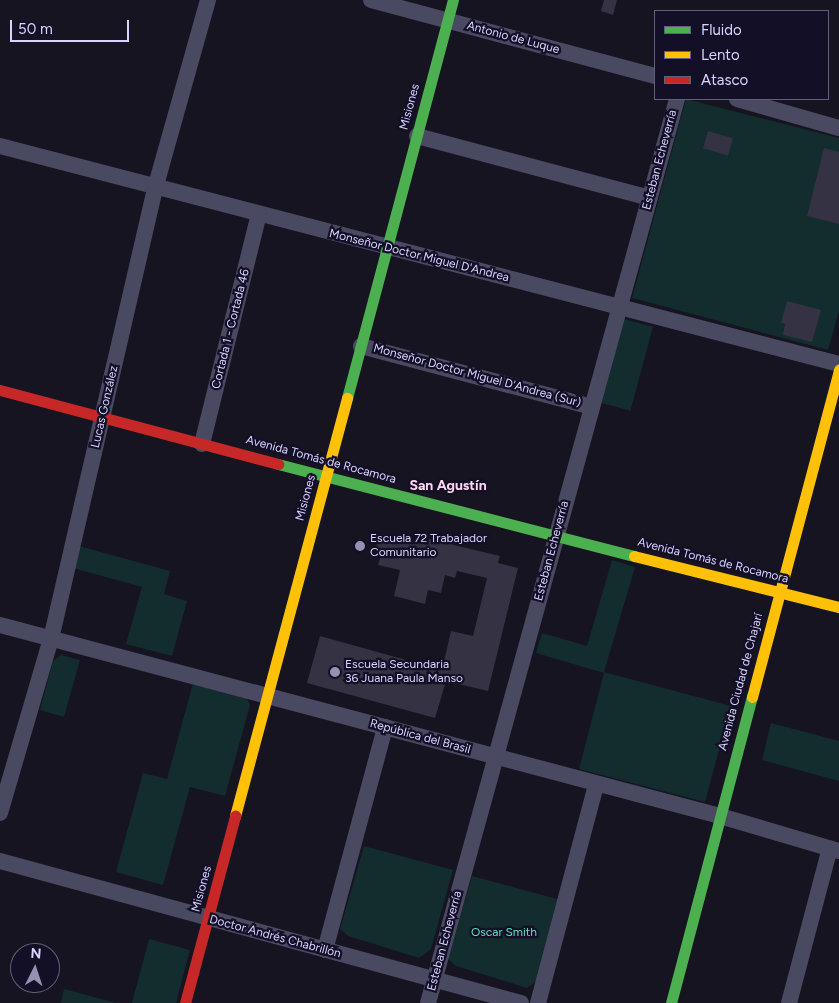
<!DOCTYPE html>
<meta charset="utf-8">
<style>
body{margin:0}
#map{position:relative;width:839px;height:1003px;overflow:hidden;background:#161421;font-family:Figtree,sans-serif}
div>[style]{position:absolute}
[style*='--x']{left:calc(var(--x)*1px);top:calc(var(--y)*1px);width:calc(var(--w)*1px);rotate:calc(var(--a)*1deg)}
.green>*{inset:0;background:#132c2d;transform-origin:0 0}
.building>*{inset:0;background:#343243;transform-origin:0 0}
.street>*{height:16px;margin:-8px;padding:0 8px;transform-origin:8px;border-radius:8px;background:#4a4962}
.fast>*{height:11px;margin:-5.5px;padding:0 5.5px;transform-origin:5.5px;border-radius:5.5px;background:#4caf50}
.slow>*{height:11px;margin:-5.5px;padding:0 5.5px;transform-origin:5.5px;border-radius:5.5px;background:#ffc107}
.jam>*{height:11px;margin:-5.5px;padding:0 5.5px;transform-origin:5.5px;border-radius:5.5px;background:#c62828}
.dots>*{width:14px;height:14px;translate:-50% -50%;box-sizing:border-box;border:2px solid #130f26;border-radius:50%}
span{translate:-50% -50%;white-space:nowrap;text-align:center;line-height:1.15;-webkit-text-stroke:4.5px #130f26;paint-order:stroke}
.street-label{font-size:12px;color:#d9d4ff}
.poi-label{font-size:12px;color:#d9d4ff}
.left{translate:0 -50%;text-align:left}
.park-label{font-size:12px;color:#5fe0c0}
.neighbourhood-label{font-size:14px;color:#ffd6f0;font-weight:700}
.legend{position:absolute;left:654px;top:10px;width:175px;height:90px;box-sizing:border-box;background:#130f26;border:1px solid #625e7d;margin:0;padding:6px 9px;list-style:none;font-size:15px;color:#d9d4ff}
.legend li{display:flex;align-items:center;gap:10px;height:25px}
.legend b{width:25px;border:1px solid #625e7d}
.north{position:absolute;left:10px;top:943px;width:50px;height:50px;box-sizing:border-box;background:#130f26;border:1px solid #625e7d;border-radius:50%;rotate:4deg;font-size:14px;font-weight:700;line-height:20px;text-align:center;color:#d9d4ff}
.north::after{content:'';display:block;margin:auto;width:18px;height:22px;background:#9591b1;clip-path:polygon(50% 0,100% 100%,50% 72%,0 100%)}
.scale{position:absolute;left:10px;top:20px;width:119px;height:22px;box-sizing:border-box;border:2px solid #d9d4ff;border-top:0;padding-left:6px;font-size:15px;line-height:18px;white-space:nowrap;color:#d9d4ff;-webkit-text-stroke:4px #130f26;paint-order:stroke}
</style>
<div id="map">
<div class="green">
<div style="clip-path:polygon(686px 99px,839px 138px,839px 311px,828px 350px,632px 298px)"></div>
<div style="left:624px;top:319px;width:30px;height:87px;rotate:15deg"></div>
<div style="clip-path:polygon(79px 546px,170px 571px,164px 594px,187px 601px,172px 656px,126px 644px,142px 587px,73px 568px)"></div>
<div style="clip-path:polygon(612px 560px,635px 567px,604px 672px,731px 706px,705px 802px,579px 769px,604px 673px,536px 653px,542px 633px,587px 646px)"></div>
<div style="clip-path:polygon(61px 655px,80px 660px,64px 717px,40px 710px,53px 661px)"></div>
<div style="clip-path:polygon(193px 683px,246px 697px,250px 705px,225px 796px,190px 787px,163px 885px,116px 872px,143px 773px,167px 779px)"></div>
<div style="clip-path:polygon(771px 723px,839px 741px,839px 781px,762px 760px)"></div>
<div style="clip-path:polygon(364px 846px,453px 870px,431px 949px,419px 958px,348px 936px,340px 929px)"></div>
<div style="clip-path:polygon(472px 876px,561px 900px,539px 979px,527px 988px,456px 966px,448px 959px)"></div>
<div style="clip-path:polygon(149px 939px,190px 950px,176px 1003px,132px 1003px)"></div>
<div style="clip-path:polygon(64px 989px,116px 1003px,61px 1003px)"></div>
</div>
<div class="building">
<div style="clip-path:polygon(604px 0,617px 0,613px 15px,601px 11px)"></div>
<div style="left:708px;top:131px;width:26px;height:18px;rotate:16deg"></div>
<div style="clip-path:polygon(824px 148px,839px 152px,839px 224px,807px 216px)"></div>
<div style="clip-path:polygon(787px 301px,821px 310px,812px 342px,783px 335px,785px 324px,781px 323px)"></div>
<div style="clip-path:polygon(380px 534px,428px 545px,429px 539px,500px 556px,498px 563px,518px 568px,488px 691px,446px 681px,435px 718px,307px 683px,320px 636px,442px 670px,451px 631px,473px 636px,487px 578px,457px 571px,455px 578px,445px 575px,441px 593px,428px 590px,425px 604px,394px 596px,400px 570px,378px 565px,382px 552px,375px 551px)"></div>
</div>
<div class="street">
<div style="--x:371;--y:0;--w:294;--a:15"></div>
<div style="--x:737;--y:99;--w:106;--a:15.9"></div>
<div style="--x:417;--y:136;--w:241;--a:14.9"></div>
<div style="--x:0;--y:146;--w:867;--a:14.57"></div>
<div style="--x:361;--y:346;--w:239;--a:14.8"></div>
<div style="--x:202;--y:444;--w:237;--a:-76.1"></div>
<div style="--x:0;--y:625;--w:745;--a:14.86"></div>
<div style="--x:720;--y:816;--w:124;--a:16.4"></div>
<div style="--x:0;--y:813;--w:181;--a:-73.7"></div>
<div style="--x:51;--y:639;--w:466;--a:-77"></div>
<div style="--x:156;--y:185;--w:192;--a:-74.3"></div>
<div style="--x:0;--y:861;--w:540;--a:15.25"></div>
<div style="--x:325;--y:950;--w:231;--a:-74.9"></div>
<div style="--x:428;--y:1003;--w:938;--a:-74.6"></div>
<div style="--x:538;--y:1003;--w:226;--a:-75.1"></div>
<div style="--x:789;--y:1003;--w:160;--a:-75.2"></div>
</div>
<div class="fast">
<div style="--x:347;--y:398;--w:412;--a:-75.1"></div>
<div style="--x:278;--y:464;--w:368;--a:14.5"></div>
<div style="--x:671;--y:1003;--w:317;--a:-75.2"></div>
</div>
<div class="slow">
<div style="--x:634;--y:556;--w:211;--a:14"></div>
<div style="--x:752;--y:697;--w:339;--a:-75.1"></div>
<div style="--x:235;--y:816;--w:433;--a:-75"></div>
</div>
<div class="jam">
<div style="--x:0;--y:390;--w:288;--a:14.9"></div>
<div style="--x:185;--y:1003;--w:194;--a:-75"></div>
</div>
<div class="dots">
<div style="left:360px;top:546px;background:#9591b1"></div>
<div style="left:335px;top:672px;background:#9591b1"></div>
</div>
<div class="street-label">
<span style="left:513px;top:38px;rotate:15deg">Antonio de Luque</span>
<span style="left:410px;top:107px;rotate:-75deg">Misiones</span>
<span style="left:660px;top:160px;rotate:-75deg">Esteban Echeverría</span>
<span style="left:419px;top:256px;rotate:14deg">Monseñor Doctor Miguel D'Andrea</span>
<span style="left:231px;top:329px;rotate:-76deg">Cortada 1 - Cortada 46</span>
<span style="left:477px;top:376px;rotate:15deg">Monseñor Doctor Miguel D'Andrea (Sur)</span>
<span style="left:105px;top:407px;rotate:-77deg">Lucas González</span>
<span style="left:321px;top:460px;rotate:15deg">Avenida Tomás de Rocamora</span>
<span style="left:306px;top:498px;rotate:-75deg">Misiones</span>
<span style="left:552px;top:551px;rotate:-75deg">Esteban Echeverría</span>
<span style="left:713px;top:561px;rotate:14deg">Avenida Tomás de Rocamora</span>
<span style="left:741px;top:682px;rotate:-75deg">Avenida Ciudad de Chajarí</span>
<span style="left:420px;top:737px;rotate:15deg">República del Brasil</span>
<span style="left:202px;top:889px;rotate:-75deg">Misiones</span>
<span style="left:275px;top:937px;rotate:15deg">Doctor Andrés Chabrillón</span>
<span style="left:445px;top:941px;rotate:-75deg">Esteban Echeverría</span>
</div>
<div class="poi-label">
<span class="left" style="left:370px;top:546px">Escuela 72 Trabajador<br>Comunitario</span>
<span class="left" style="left:345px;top:672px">Escuela Secundaria<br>36 Juana Paula Manso</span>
</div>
<div class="park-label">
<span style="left:504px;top:933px">Oscar Smith</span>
</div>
<div class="neighbourhood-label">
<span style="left:448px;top:486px">San Agustín</span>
</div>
<ul class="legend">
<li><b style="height:6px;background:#4caf50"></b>Fluido</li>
<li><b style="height:6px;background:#ffc107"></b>Lento</li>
<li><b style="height:6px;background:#c62828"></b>Atasco</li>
</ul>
<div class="north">N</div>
<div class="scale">50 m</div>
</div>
